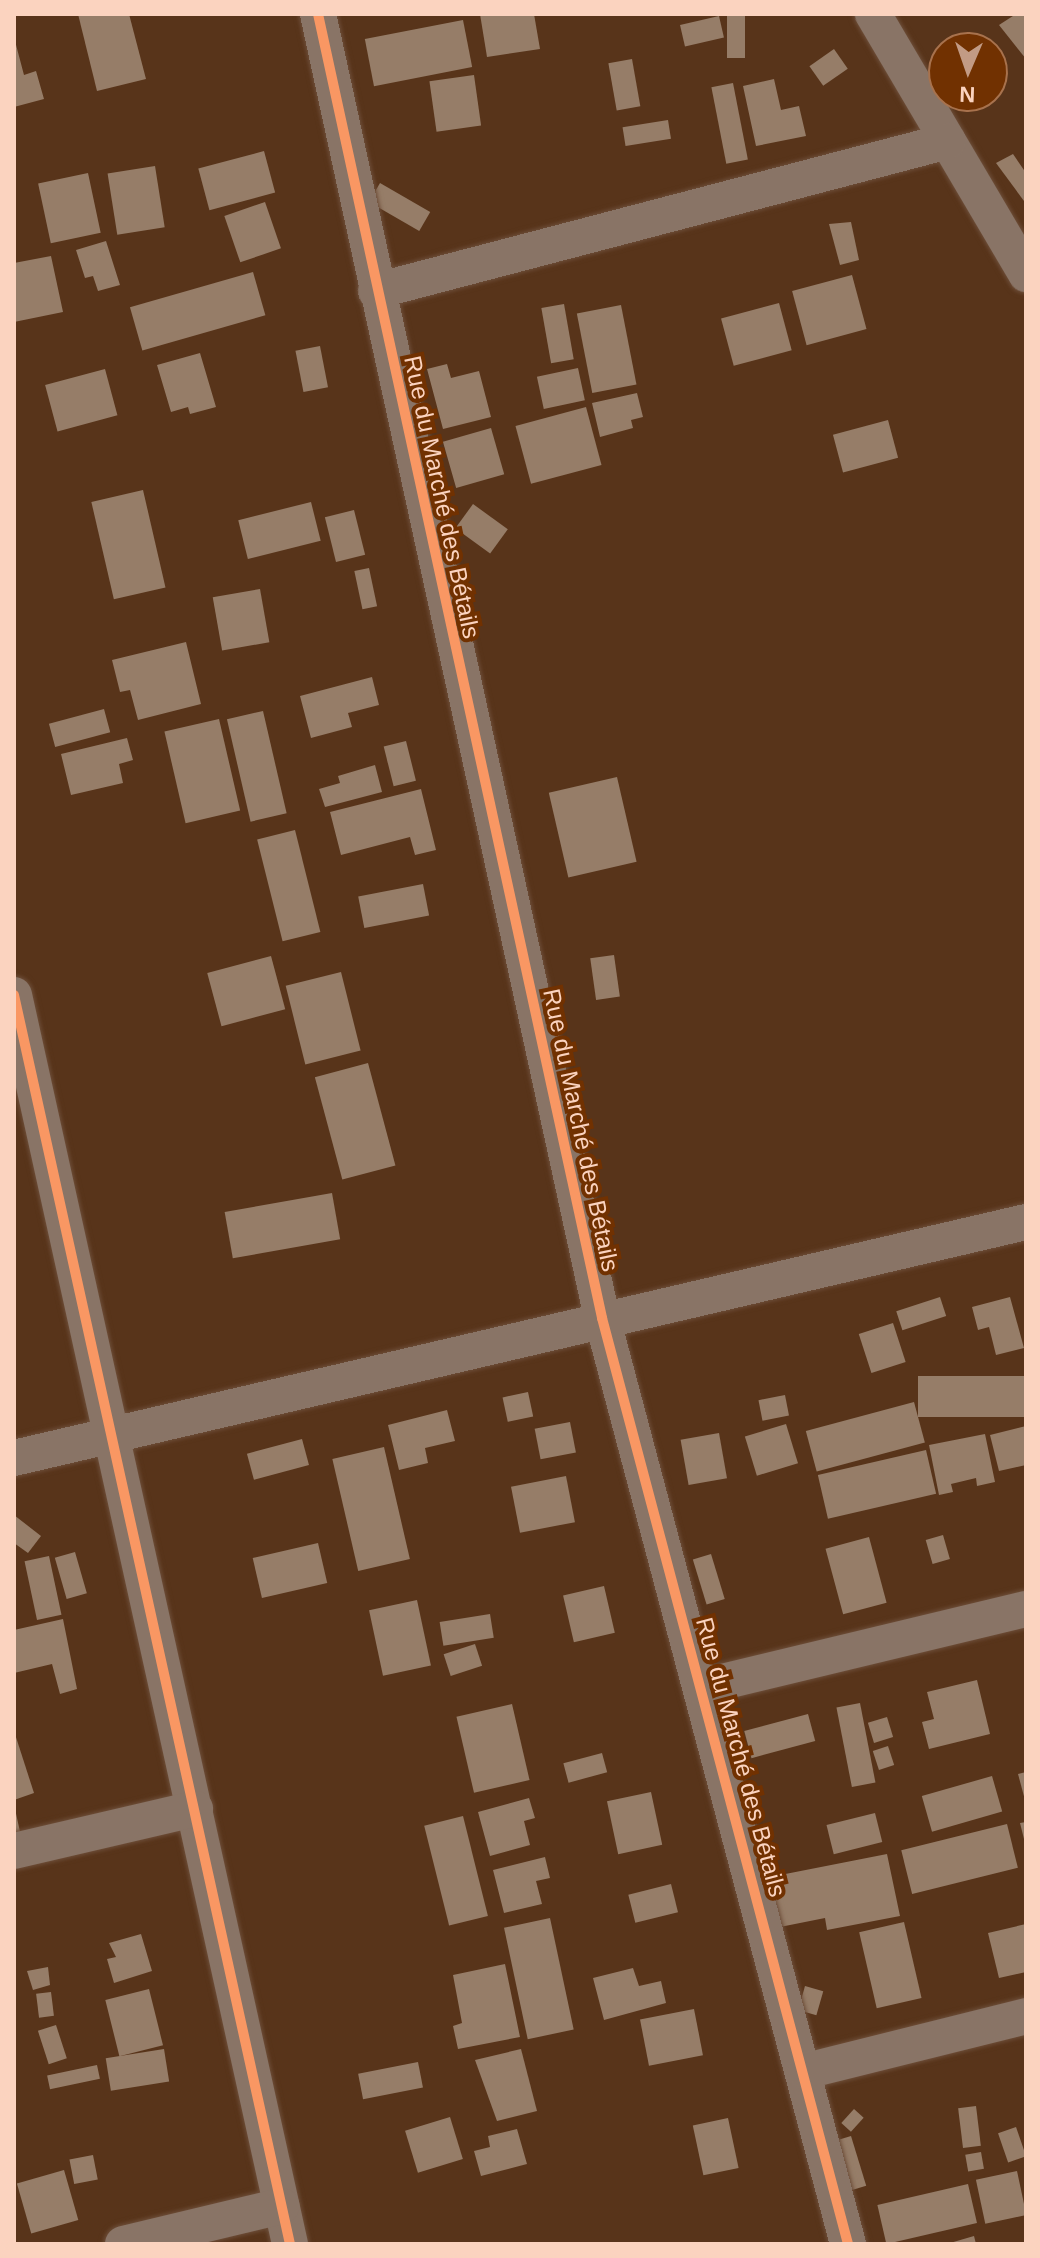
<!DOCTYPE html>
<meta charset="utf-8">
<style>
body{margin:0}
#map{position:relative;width:1040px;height:2258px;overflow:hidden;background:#58341a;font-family:Helvetica,sans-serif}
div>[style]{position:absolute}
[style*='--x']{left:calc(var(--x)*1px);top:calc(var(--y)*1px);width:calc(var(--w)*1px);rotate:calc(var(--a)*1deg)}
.building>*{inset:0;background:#967d68;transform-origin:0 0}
.roads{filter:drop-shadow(0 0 2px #6d4e39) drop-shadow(0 0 2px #6d4e39)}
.street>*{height:36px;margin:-18px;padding:0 18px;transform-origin:18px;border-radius:18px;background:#897466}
.cycleway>*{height:10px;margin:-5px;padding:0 5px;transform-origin:5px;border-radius:5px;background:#f99763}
span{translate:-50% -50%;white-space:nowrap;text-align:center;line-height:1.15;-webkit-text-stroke:8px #713101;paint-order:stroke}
.street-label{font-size:24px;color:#fbd3bf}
.frame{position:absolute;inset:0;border:16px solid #fbd3bf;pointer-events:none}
.north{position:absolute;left:928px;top:32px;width:80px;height:80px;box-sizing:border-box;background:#713101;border:2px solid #a8724d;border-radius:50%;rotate:182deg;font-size:22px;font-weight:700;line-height:32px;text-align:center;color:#fbd3bf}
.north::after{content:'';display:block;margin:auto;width:28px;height:36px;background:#c29b85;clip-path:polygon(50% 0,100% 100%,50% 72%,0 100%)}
</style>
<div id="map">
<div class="building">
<div style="clip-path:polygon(78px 14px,129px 14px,146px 79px,97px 91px)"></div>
<div style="clip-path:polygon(480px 14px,534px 14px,540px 49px,487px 57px)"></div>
<div style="left:727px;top:14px;width:18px;height:44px"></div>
<div style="clip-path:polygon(1016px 14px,1026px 14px,1026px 59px,999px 25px)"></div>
<div style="left:719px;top:16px;width:22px;height:40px;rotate:77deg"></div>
<div style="left:463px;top:20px;width:48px;height:100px;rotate:79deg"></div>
<div style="clip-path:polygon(15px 41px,24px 75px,36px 71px,44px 99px,14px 107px)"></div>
<div style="left:834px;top:49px;width:24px;height:30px;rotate:55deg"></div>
<div style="clip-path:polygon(944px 58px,944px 83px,933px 64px)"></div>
<div style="left:632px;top:59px;width:48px;height:24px;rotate:80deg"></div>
<div style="left:474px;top:75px;width:51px;height:45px;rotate:82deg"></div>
<div style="clip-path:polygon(774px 79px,781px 110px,799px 106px,806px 136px,756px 146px,743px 86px)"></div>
<div style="left:733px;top:83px;width:78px;height:22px;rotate:79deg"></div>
<div style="left:668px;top:120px;width:19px;height:46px;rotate:81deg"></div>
<div style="left:264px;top:151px;width:43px;height:68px;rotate:75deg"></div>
<div style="clip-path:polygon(1013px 154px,1026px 173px,1024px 201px,996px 163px)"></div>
<div style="left:155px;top:166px;width:62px;height:48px;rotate:81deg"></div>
<div style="left:88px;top:173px;width:61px;height:51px;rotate:78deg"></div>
<div style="left:380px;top:183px;width:58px;height:22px;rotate:30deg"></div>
<div style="left:265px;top:202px;width:49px;height:43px;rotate:71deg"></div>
<div style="clip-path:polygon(851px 222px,859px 260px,840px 265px,829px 224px)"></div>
<div style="clip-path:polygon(106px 241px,120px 285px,98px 291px,93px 276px,85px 278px,76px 250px)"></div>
<div style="clip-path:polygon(51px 256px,63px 312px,14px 322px,14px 263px)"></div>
<div style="left:253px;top:272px;width:45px;height:128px;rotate:74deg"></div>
<div style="left:852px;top:275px;width:56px;height:62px;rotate:75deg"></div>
<div style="left:779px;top:303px;width:49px;height:60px;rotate:75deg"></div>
<div style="left:564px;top:304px;width:56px;height:23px;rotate:80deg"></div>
<div style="left:621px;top:305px;width:81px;height:45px;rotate:79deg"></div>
<div style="left:320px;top:346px;width:42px;height:25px;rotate:79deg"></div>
<div style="clip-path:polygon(200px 353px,216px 407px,190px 414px,188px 407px,171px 412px,157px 365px)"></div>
<div style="clip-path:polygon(447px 364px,451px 378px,479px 371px,491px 417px,443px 429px,427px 369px)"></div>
<div style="left:578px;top:368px;width:33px;height:42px;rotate:78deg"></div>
<div style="left:105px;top:369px;width:48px;height:62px;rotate:75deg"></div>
<div style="clip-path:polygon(637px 393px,643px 417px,631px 420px,633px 428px,600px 437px,592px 403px)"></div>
<div style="left:586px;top:407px;width:60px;height:73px;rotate:75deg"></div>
<div style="left:888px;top:420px;width:39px;height:57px;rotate:75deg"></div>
<div style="left:491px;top:428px;width:48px;height:50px;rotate:74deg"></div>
<div style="left:143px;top:490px;width:100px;height:53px;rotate:77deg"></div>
<div style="left:311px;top:502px;width:40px;height:75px;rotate:76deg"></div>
<div style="left:473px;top:504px;width:43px;height:30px;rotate:36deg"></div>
<div style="left:354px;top:510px;width:46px;height:30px;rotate:76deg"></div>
<div style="left:369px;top:568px;width:39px;height:15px;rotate:78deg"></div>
<div style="left:260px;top:589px;width:54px;height:48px;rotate:80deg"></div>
<div style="clip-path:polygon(186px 642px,201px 704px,138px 720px,130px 690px,120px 692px,112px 660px)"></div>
<div style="clip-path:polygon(372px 677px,379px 705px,348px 713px,352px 727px,311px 738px,300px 696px)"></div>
<div style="left:104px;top:709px;width:24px;height:57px;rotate:75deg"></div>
<div style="left:263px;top:711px;width:105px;height:37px;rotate:77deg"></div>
<div style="left:219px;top:719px;width:94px;height:56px;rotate:77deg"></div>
<div style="clip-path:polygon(127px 738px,133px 760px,119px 764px,123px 783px,71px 795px,61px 754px)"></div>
<div style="left:406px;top:741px;width:41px;height:23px;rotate:76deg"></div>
<div style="clip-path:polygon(375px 765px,382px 792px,325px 807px,319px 789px,340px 783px,338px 776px)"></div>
<div style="left:617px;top:777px;width:87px;height:70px;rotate:77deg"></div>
<div style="clip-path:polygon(421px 789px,436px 850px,415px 855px,410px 837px,341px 855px,330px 812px)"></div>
<div style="left:295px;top:830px;width:105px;height:39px;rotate:76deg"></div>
<div style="left:423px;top:884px;width:32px;height:66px;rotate:79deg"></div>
<div style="left:614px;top:955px;width:42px;height:24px;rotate:82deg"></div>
<div style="left:271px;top:956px;width:55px;height:66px;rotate:75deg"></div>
<div style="left:341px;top:972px;width:81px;height:57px;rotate:76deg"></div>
<div style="left:368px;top:1063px;width:106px;height:55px;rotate:75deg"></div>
<div style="left:332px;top:1193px;width:47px;height:109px;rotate:80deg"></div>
<div style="left:940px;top:1297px;width:20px;height:46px;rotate:72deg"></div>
<div style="clip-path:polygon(1010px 1297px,1024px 1348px,996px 1355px,989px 1327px,978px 1330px,972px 1307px)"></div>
<div style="left:893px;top:1323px;width:41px;height:36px;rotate:72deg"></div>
<div style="left:1026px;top:1376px;width:41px;height:108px;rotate:90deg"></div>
<div style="left:528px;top:1392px;width:25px;height:26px;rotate:78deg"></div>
<div style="left:785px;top:1395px;width:21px;height:27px;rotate:79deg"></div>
<div style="left:914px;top:1402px;width:42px;height:112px;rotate:75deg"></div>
<div style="clip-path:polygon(447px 1410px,455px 1441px,425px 1448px,428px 1463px,399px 1470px,388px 1425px)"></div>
<div style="left:570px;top:1422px;width:31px;height:36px;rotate:79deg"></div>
<div style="left:786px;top:1424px;width:41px;height:43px;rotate:73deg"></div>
<div style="clip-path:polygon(1026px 1426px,1026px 1465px,999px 1471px,990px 1435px)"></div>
<div style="left:719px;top:1433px;width:46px;height:39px;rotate:80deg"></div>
<div style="clip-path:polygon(985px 1434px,995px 1482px,977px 1486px,976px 1478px,951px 1484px,953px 1492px,939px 1495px,929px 1445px)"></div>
<div style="left:302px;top:1439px;width:27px;height:57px;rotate:75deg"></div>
<div style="left:384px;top:1447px;width:115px;height:53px;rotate:77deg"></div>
<div style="left:926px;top:1450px;width:45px;height:111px;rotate:77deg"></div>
<div style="left:566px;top:1476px;width:47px;height:56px;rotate:79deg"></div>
<div style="clip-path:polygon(14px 1515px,41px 1536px,28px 1553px,14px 1543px)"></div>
<div style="left:943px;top:1535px;width:25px;height:18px;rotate:74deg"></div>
<div style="left:869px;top:1537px;width:68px;height:45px;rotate:75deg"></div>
<div style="left:318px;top:1543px;width:41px;height:67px;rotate:77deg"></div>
<div style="left:75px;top:1552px;width:43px;height:21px;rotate:74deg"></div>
<div style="left:711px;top:1554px;width:47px;height:19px;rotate:73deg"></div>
<div style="left:49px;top:1556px;width:60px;height:25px;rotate:78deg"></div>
<div style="left:604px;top:1586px;width:48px;height:42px;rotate:77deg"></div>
<div style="left:417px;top:1600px;width:67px;height:49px;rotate:78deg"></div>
<div style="left:490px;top:1614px;width:24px;height:51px;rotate:81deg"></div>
<div style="clip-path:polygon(63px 1619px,77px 1689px,60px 1694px,52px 1664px,14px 1673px,14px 1630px)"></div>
<div style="left:475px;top:1644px;width:23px;height:33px;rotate:72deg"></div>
<div style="clip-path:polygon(977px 1680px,990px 1734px,929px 1749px,922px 1722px,934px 1719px,927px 1692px)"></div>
<div style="left:860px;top:1703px;width:81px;height:24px;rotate:79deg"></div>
<div style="left:512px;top:1704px;width:78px;height:57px;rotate:77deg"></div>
<div style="left:808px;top:1714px;width:28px;height:66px;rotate:75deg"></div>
<div style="left:887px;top:1717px;width:21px;height:20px;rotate:73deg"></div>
<div style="clip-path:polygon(14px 1731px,34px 1793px,14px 1800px)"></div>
<div style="left:888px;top:1746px;width:20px;height:16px;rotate:72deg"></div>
<div style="left:602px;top:1753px;width:20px;height:40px;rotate:75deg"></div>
<div style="clip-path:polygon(1026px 1772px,1026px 1800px,1025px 1800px,1018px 1774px)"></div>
<div style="left:992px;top:1776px;width:37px;height:73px;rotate:74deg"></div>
<div style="left:651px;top:1792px;width:54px;height:45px;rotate:78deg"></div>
<div style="clip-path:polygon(529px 1798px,535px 1818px,524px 1821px,530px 1845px,490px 1856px,478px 1812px)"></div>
<div style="clip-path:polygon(15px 1809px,22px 1841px,14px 1842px,14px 1809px)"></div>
<div style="left:875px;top:1813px;width:30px;height:50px;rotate:76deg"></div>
<div style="left:463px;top:1816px;width:103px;height:40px;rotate:76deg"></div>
<div style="clip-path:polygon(1026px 1822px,1026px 1843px,1025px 1843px,1020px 1823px)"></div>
<div style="left:1007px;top:1824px;width:45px;height:109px;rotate:76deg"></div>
<div style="clip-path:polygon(887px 1854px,900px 1916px,827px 1930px,825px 1918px,775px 1928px,765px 1878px)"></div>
<div style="clip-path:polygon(545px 1857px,550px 1878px,536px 1881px,542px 1904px,504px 1913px,493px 1870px)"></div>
<div style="left:671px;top:1884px;width:29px;height:44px;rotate:76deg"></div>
<div style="left:550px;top:1918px;width:114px;height:47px;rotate:78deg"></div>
<div style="left:904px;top:1922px;width:78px;height:46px;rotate:77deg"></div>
<div style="clip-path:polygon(1026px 1924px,1026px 1972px,999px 1978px,988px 1933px)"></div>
<div style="clip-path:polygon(141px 1934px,152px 1971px,114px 1983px,107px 1959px,116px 1957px,109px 1943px)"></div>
<div style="clip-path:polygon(505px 1964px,520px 2037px,458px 2049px,453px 2026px,462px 2023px,453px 1975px)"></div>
<div style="clip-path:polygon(48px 1967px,50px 1985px,33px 1990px,27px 1971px)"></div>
<div style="clip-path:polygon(633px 1968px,639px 1986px,661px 1981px,666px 2003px,604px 2020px,593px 1978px)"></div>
<div style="left:805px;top:1986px;width:19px;height:25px;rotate:16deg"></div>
<div style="left:149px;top:1989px;width:58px;height:45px;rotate:76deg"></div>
<div style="left:51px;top:1992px;width:24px;height:15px;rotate:83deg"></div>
<div style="left:694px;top:2009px;width:47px;height:55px;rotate:79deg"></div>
<div style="left:56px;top:2025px;width:35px;height:19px;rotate:72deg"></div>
<div style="left:164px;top:2049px;width:33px;height:59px;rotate:81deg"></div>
<div style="clip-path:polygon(521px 2049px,537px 2111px,497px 2121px,475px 2060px)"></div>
<div style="left:418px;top:2062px;width:26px;height:61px;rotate:79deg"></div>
<div style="left:97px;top:2065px;width:14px;height:51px;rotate:78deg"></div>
<div style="left:976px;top:2106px;width:40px;height:18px;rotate:83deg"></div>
<div style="left:854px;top:2109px;width:13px;height:19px;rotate:42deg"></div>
<div style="left:450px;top:2117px;width:44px;height:47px;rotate:73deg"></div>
<div style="left:728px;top:2118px;width:51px;height:36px;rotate:78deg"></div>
<div style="left:1016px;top:2127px;width:31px;height:19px;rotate:71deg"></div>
<div style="clip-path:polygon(517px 2129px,527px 2164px,481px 2176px,474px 2151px,490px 2147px,488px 2136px)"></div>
<div style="left:851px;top:2136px;width:52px;height:25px;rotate:73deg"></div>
<div style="left:981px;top:2152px;width:17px;height:16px;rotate:80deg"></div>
<div style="left:93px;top:2155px;width:25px;height:24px;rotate:79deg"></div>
<div style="left:64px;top:2170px;width:52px;height:49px;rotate:74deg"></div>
<div style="left:1017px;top:2171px;width:45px;height:42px;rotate:78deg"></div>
<div style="left:968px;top:2184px;width:40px;height:93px;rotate:77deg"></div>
<div style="clip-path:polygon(974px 2236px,976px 2244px,950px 2244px,950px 2243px)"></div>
</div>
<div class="roads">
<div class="street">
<div style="--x:318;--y:14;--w:1335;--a:77.71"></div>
<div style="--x:602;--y:1318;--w:958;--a:75.12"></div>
<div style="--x:873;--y:14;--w:302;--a:59.5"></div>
<div style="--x:376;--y:291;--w:591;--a:-14.69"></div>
<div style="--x:14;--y:995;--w:1279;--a:77.54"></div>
<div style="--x:14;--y:1458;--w:1039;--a:-13.13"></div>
<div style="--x:701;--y:1687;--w:334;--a:-13.5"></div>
<div style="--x:14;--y:1851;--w:186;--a:-13.1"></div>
<div style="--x:806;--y:2071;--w:227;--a:-14"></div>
<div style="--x:123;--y:2244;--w:163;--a:-13.5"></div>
</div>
</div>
<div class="cycleway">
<div style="--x:318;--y:14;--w:1335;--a:77.71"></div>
<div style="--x:602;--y:1318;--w:958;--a:75.12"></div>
<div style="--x:14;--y:995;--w:1279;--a:77.54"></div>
</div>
<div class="street-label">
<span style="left:442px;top:497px;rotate:78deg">Rue du Marché des Bétails</span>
<span style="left:581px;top:1130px;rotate:78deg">Rue du Marché des Bétails</span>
<span style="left:741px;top:1757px;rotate:75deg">Rue du Marché des Bétails</span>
</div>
<div class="frame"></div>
<div class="north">N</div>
</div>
